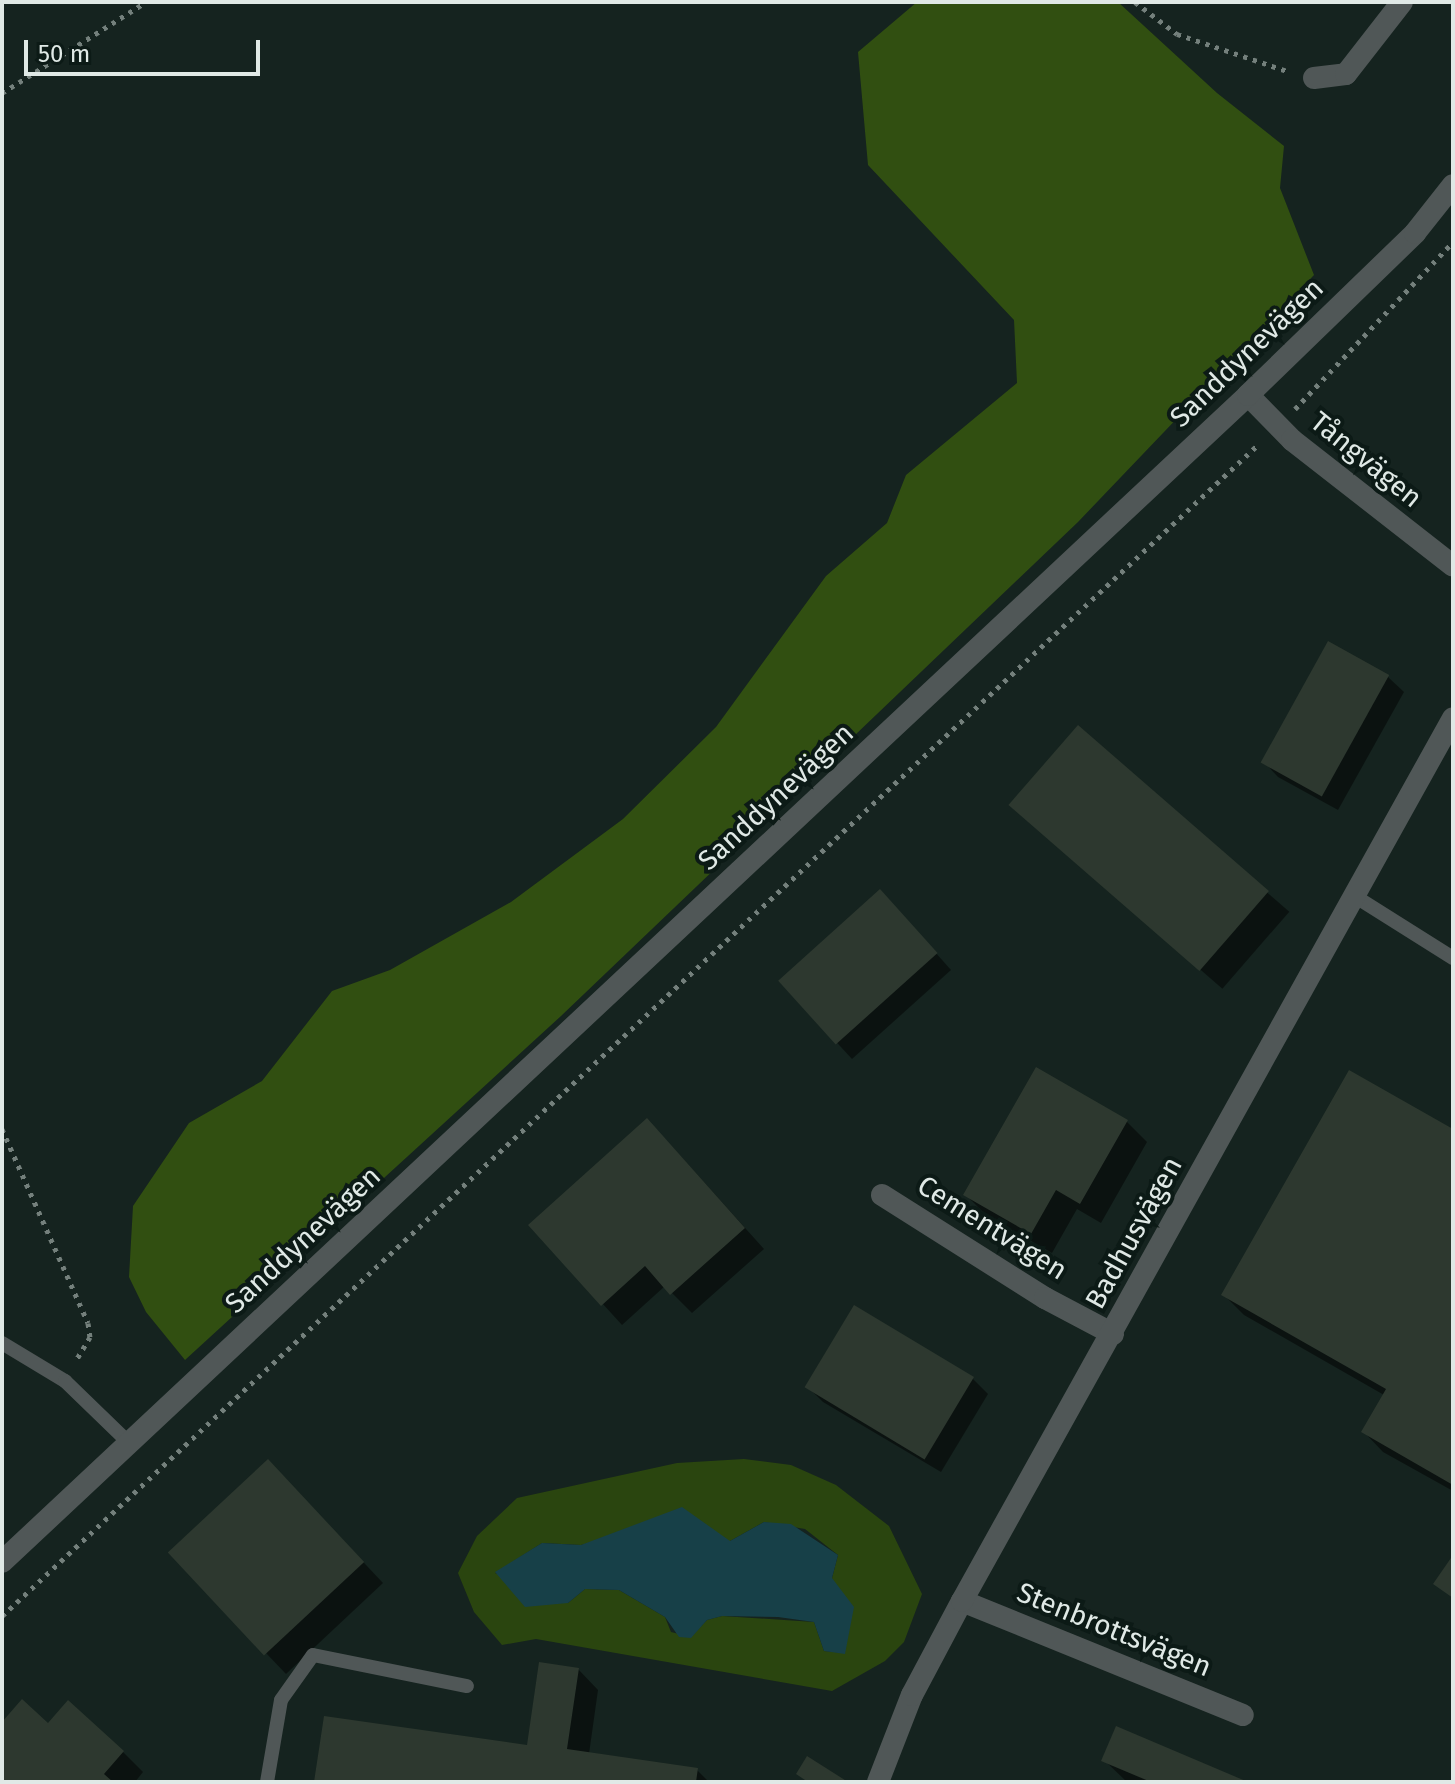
<!DOCTYPE html>
<meta charset="utf-8">
<style>
body{margin:0}
#map{position:relative;width:1455px;height:1784px;overflow:hidden;background:#15231f;font-family:"Fira Sans",sans-serif}
div>[style]{position:absolute}
[style*='--x']{left:calc(var(--x)*1px);top:calc(var(--y)*1px);width:calc(var(--w)*1px);rotate:calc(var(--a)*1deg)}
.green>*{inset:0;background:#2a450f}
.forest>*{inset:0;background:#314f11}
.water>*{inset:0;background:#174048}
.shadow>*{inset:0;background:#0007;transform-origin:0 0}
.building>*{inset:0;background:#2d382f;transform-origin:0 0}
.path>*{height:5px;margin-top:-2.5px;transform-origin:0;background:repeating-linear-gradient(90deg,#74807c 0 4px,transparent 0 10px)}
.service>*{height:14px;margin:-7px;padding:0 7px;transform-origin:7px;border-radius:7px;background:#505757}
.minor>*{height:22px;margin:-11px;padding:0 11px;transform-origin:11px;border-radius:11px;background:#505757}
.tertiary>*{height:22px;margin:-11px;padding:0 11px;transform-origin:11px;border-radius:11px;background:#505757}
span{translate:-50% -50%;white-space:nowrap;text-align:center;line-height:1.15;-webkit-text-stroke:8px #0c1a16;paint-order:stroke}
.street-label{font-size:28px;color:#e0e9e6}
.frame{position:absolute;inset:0;border:4px solid #e0e9e6;pointer-events:none}
.scale{position:absolute;left:24px;top:40px;width:236px;height:36px;box-sizing:border-box;border:4px solid #e0e9e6;border-top:0;padding-left:10px;font-size:24px;line-height:28px;white-space:nowrap;color:#e0e9e6;-webkit-text-stroke:6px #0c1a16;paint-order:stroke}
</style>
<div id="map">
<div class="green">
<div style="clip-path:polygon(evenodd,744px 1459px,791px 1465px,836px 1485px,889px 1526px,922px 1594px,904px 1642px,885px 1661px,832px 1691px,536px 1639px,502px 1645px,474px 1612px,458px 1573px,477px 1536px,517px 1498px,677px 1463px,744px 1459px,764px 1522px,805px 1529px,838px 1555px,832px 1578px,845px 1653px,824px 1651px,814px 1622px,722px 1616px,707px 1620px,691px 1637px,671px 1632px,665px 1617px,619px 1590px,585px 1589px,568px 1603px,495px 1573px,542px 1543px,581px 1545px,620px 1534px,730px 1541px,764px 1522px)"></div>
</div>
<div class="forest">
<div style="clip-path:polygon(917px 2px,1118px 2px,1217px 93px,1284px 146px,1280px 188px,1314px 275px,1078px 522px,561px 1016px,185px 1360px,146px 1312px,129px 1277px,133px 1206px,189px 1123px,262px 1081px,332px 991px,390px 970px,511px 902px,623px 819px,716px 727px,826px 576px,887px 523px,906px 475px,1017px 383px,1014px 320px,868px 165px,858px 52px)"></div>
</div>
<div class="water">
<div style="clip-path:polygon(682px 1507px,730px 1541px,764px 1522px,791px 1524px,838px 1555px,832px 1578px,854px 1607px,845px 1654px,824px 1651px,814px 1622px,778px 1617px,722px 1616px,707px 1620px,691px 1638px,679px 1637px,665px 1617px,619px 1590px,585px 1589px,568px 1603px,525px 1607px,495px 1572px,542px 1543px,581px 1545px)"></div>
</div>
<div class="shadow">
<div style="clip-path:polygon(1329px 644px,1388px 677px,1404px 692px,1338px 810px,1278px 777px,1263px 761px)"></div>
<div style="left:1078px;top:728px;width:280px;height:102px;rotate:41deg"></div>
<div style="clip-path:polygon(895px 907px,951px 970px,852px 1059px,781px 982px)"></div>
<div style="clip-path:polygon(1126px 1121px,1147px 1142px,1101px 1223px,1077px 1209px,1052px 1253px,986px 1215px,966px 1195px)"></div>
<div style="clip-path:polygon(1453px 1131px,1453px 1491px,1383px 1452px,1363px 1431px,1384px 1395px,1244px 1315px,1224px 1295px)"></div>
<div style="clip-path:polygon(667px 1141px,764px 1249px,692px 1313px,665px 1286px,622px 1325px,531px 1225px)"></div>
<div style="clip-path:polygon(972px 1378px,988px 1394px,941px 1472px,823px 1402px,808px 1387px)"></div>
<div style="clip-path:polygon(288px 1482px,383px 1583px,286px 1674px,171px 1554px)"></div>
<div style="clip-path:polygon(578px 1669px,598px 1690px,589px 1754px,697px 1770px,709px 1782px,316px 1782px,529px 1747px)"></div>
<div style="clip-path:polygon(2px 1725px,49px 1725px,123px 1752px,143px 1772px,135px 1782px,2px 1782px)"></div>
<div style="clip-path:polygon(1104px 1760px,1243px 1782px,1127px 1782px)"></div>
</div>
<div class="building">
<div style="left:1328px;top:641px;width:70px;height:139px;rotate:29deg"></div>
<div style="left:1078px;top:725px;width:253px;height:106px;rotate:41deg"></div>
<div style="left:880px;top:889px;width:86px;height:137px;rotate:48deg"></div>
<div style="clip-path:polygon(1036px 1067px,1128px 1120px,1080px 1204px,1056px 1190px,1031px 1234px,963px 1195px)"></div>
<div style="clip-path:polygon(1349px 1070px,1453px 1129px,1453px 1485px,1361px 1432px,1386px 1389px,1221px 1295px)"></div>
<div style="clip-path:polygon(647px 1118px,745px 1228px,670px 1295px,645px 1266px,601px 1306px,528px 1225px)"></div>
<div style="left:854px;top:1305px;width:140px;height:96px;rotate:31deg"></div>
<div style="left:268px;top:1459px;width:141px;height:137px;rotate:47deg"></div>
<div style="clip-path:polygon(1453px 1555px,1453px 1598px,1433px 1584px)"></div>
<div style="clip-path:polygon(539px 1662px,579px 1668px,567px 1749px,698px 1768px,696px 1782px,314px 1782px,324px 1716px,527px 1745px)"></div>
<div style="clip-path:polygon(22px 1699px,48px 1723px,68px 1700px,124px 1751px,104px 1774px,113px 1782px,2px 1782px,2px 1722px)"></div>
<div style="clip-path:polygon(1116px 1726px,1248px 1782px,1151px 1782px,1101px 1761px)"></div>
<div style="clip-path:polygon(807px 1756px,848px 1782px,808px 1782px,796px 1774px)"></div>
</div>
<div class="path">
<div style="--x:1135;--y:2;--w:53;--a:37.3"></div>
<div style="--x:1177;--y:34;--w:119;--a:18.6"></div>
<div style="--x:2;--y:93;--w:170;--a:-32.3"></div>
<div style="--x:1295;--y:409;--w:230;--a:-46.6"></div>
<div style="--x:2;--y:1129;--w:212;--a:66.1"></div>
<div style="--x:88;--y:1323;--w:14;--a:82"></div>
<div style="--x:90;--y:1337;--w:29;--a:121"></div>
<div style="--x:2;--y:1616;--w:1719;--a:-43"></div>
</div>
<div class="service">
<div style="--x:1356;--y:897;--w:115;--a:32.2"></div>
<div style="--x:2;--y:1343;--w:74;--a:31.1"></div>
<div style="--x:65;--y:1381;--w:91;--a:44.1"></div>
<div style="--x:267;--y:1782;--w:83;--a:-80.3"></div>
<div style="--x:281;--y:1700;--w:55;--a:-54.6"></div>
<div style="--x:313;--y:1655;--w:157;--a:11.4"></div>
</div>
<div class="minor">
<div style="--x:1314;--y:78;--w:32;--a:-7"></div>
<div style="--x:1346;--y:74;--w:91;--a:-52.1"></div>
<div style="--x:1248;--y:395;--w:63;--a:45.6"></div>
<div style="--x:1292;--y:440;--w:204;--a:38"></div>
<div style="--x:882;--y:1195;--w:193;--a:32.3"></div>
<div style="--x:1045;--y:1298;--w:77;--a:27.9"></div>
<div style="--x:962;--y:1601;--w:303;--a:22.1"></div>
<div style="--x:878;--y:1782;--w:93;--a:-68.7"></div>
<div style="--x:912;--y:1695;--w:106;--a:-62"></div>
<div style="--x:962;--y:1601;--w:1010;--a:-60.92"></div>
</div>
<div class="tertiary">
<div style="--x:2;--y:1562;--w:1707;--a:-43.12"></div>
<div style="--x:1248;--y:395;--w:233;--a:-44.1"></div>
<div style="--x:1415;--y:233;--w:61;--a:-51.6"></div>
</div>
<div class="street-label">
<span style="left:1247px;top:353px;rotate:-44deg">Sanddynevägen</span>
<span style="left:1366px;top:460px;rotate:39deg">Tångvägen</span>
<span style="left:776px;top:797px;rotate:-43deg">Sanddynevägen</span>
<span style="left:992px;top:1228px;rotate:32deg">Cementvägen</span>
<span style="left:1134px;top:1233px;rotate:-61deg">Badhusvägen</span>
<span style="left:303px;top:1240px;rotate:-43deg">Sanddynevägen</span>
<span style="left:1114px;top:1630px;rotate:22deg">Stenbrottsvägen</span>
</div>
<div class="frame"></div>
<div class="scale">50 m</div>
</div>
